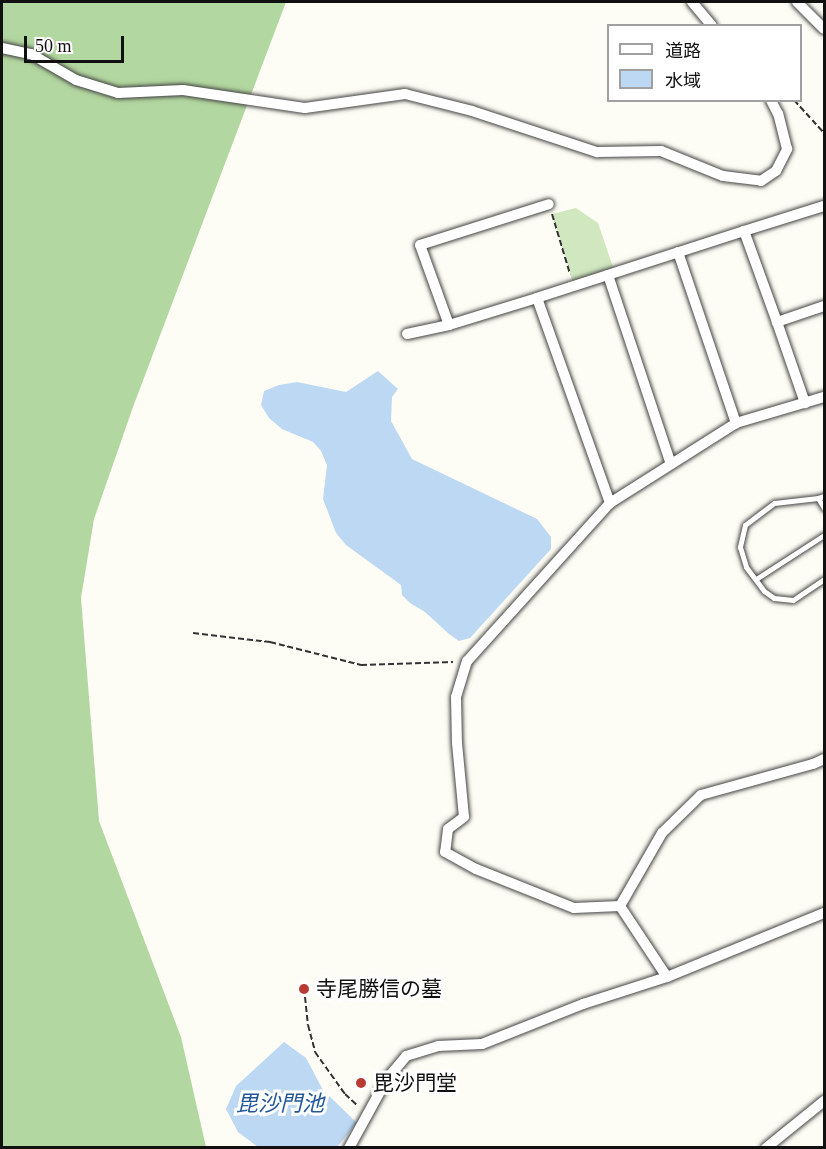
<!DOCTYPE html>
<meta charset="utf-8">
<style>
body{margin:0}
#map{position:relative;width:826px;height:1149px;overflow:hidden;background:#fefdf5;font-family:"Times New Roman","Noto Sans JP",serif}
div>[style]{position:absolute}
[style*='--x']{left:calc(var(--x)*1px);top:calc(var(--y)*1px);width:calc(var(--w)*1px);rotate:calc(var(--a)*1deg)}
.green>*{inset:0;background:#d0e7c0}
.forest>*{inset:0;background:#b3d7a0}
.water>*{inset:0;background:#bdd8f2}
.path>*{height:2px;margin-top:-1px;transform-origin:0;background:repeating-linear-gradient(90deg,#333 0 6px,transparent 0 9px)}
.roads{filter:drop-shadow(0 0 2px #444) drop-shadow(0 0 2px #444)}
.service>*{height:5px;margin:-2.5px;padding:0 2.5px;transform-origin:2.5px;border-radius:2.5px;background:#fff}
.minor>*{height:10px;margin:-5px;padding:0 5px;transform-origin:5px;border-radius:5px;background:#fff}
.dots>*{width:16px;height:16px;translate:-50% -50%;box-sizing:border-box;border:3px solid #fff;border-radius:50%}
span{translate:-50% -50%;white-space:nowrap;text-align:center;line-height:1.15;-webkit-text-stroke:6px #fff;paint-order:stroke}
.poi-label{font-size:21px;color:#111}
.left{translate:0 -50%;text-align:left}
.water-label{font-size:22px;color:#22589a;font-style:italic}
.frame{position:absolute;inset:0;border:3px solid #111;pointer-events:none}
.legend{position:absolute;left:607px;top:24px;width:195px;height:78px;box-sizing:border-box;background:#fff;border:2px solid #a0a0a0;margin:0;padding:8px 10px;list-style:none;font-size:18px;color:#111}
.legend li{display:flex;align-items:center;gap:12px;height:30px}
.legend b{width:30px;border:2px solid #a0a0a0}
.scale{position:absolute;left:24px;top:36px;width:100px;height:27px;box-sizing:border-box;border:3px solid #111;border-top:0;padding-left:8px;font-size:18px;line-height:21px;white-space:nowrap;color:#111;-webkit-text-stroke:4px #fff;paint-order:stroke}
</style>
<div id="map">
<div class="green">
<div style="clip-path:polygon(576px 208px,598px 223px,615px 273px,574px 286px,552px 214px)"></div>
</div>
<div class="forest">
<div style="clip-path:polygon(2px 2px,286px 2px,133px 407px,94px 519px,81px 598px,99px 821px,181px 1037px,206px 1147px,2px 1148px)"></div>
</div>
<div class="water">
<div style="clip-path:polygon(378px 371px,398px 389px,392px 397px,391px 421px,412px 459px,537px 519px,551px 537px,551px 549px,470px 638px,459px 641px,449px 634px,425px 612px,410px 603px,402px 595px,401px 585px,346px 545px,336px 533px,323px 499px,327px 465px,321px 451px,313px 442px,282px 429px,269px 418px,261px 405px,264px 391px,279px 385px,297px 382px,346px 392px)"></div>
<div style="clip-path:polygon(284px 1042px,306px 1058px,323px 1090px,357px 1123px,337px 1147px,258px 1147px,238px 1132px,226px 1109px,236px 1086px)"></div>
</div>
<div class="path">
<div style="--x:794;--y:100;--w:45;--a:47.7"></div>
<div style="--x:552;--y:214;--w:63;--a:73.3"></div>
<div style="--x:193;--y:633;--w:78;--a:6.7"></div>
<div style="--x:270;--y:642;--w:94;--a:14.2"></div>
<div style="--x:361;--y:665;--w:92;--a:-1.9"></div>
<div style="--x:305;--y:997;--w:28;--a:84"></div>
<div style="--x:308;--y:1025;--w:28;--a:75"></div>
<div style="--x:315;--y:1052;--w:52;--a:54.5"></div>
<div style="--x:345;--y:1094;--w:18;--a:43"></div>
</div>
<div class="roads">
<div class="service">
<div style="--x:824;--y:496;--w:6;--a:162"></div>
<div style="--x:818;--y:498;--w:12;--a:59"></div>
<div style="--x:818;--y:498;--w:44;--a:173.5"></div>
<div style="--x:774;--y:503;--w:36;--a:143"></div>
<div style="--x:745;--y:525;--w:23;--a:103"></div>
<div style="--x:740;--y:547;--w:21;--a:73"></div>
<div style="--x:746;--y:567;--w:30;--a:53"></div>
<div style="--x:764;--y:591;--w:12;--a:35"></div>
<div style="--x:774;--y:598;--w:19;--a:6"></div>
<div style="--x:793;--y:600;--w:37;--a:-34"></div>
<div style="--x:756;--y:579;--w:81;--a:-32.9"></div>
</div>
<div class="minor">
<div style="--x:692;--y:2;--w:31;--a:50"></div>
<div style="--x:797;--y:2;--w:38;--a:45"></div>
<div style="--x:2;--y:48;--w:30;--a:12"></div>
<div style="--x:31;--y:54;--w:52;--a:30"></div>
<div style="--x:76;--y:80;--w:44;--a:17.2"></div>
<div style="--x:118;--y:93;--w:65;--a:-2.6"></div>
<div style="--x:183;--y:90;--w:123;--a:8.4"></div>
<div style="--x:305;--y:108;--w:101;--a:-8"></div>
<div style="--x:405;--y:94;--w:69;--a:14.2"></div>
<div style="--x:472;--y:111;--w:132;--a:18.2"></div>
<div style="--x:597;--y:152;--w:64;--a:-0.9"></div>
<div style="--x:661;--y:151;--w:67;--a:22"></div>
<div style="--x:723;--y:176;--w:38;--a:7"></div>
<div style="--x:761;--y:181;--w:18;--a:-34"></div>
<div style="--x:776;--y:171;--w:25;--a:-63"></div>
<div style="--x:787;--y:149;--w:36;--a:-104"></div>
<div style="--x:778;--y:114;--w:16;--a:-117"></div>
<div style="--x:744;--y:231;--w:84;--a:-17.4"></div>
<div style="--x:678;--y:252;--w:181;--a:71.3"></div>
<div style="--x:608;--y:275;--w:199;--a:71.6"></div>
<div style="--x:824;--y:306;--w:50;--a:161.2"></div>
<div style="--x:777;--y:322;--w:97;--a:-109.9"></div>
<div style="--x:744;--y:231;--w:218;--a:162.1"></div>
<div style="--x:537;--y:298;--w:218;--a:70.4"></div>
<div style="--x:610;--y:503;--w:149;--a:-32.4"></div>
<div style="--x:736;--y:423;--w:92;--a:-16.5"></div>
<div style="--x:777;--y:322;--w:86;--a:70.9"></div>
<div style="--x:449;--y:325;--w:85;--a:-109.9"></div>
<div style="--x:420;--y:245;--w:135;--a:-17.6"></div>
<div style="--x:407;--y:334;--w:43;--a:-12.1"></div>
<div style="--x:449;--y:325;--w:92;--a:-17.1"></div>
<div style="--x:610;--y:503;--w:213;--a:132.1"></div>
<div style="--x:467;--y:661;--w:38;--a:107"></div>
<div style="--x:456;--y:697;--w:46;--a:88.8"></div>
<div style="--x:457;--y:743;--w:74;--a:84.6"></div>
<div style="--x:464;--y:817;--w:20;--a:143"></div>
<div style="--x:448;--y:829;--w:23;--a:97"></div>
<div style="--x:445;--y:852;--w:35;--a:29"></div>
<div style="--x:476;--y:869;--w:105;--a:21.7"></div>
<div style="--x:574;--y:908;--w:46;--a:-2.5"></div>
<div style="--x:620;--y:906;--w:85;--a:56.5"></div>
<div style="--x:620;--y:906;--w:84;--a:-60.1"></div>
<div style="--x:662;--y:833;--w:54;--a:-44.3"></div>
<div style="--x:701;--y:795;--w:116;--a:-15.5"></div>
<div style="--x:813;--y:764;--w:12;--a:-24"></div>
<div style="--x:349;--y:1148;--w:79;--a:-61.2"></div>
<div style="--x:387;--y:1079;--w:30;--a:-50"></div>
<div style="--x:406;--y:1056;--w:34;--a:-17"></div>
<div style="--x:438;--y:1046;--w:44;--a:-2.6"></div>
<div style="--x:482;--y:1044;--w:109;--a:-21.6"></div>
<div style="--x:583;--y:1004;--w:88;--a:-17.8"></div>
<div style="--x:667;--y:977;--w:170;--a:-22.2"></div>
<div style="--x:766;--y:1148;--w:75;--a:-39"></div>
</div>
</div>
<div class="dots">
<div style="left:304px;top:989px;background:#b73b32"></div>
<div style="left:361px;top:1083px;background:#b73b32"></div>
</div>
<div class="poi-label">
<span class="left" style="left:316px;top:989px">寺尾勝信の墓</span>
<span class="left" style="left:373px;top:1083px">毘沙門堂</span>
</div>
<div class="water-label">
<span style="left:280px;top:1104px">毘沙門池</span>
</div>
<div class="frame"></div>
<ul class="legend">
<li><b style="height:8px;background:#fff"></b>道路</li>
<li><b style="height:16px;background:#bdd8f2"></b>水域</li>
</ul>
<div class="scale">50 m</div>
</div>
